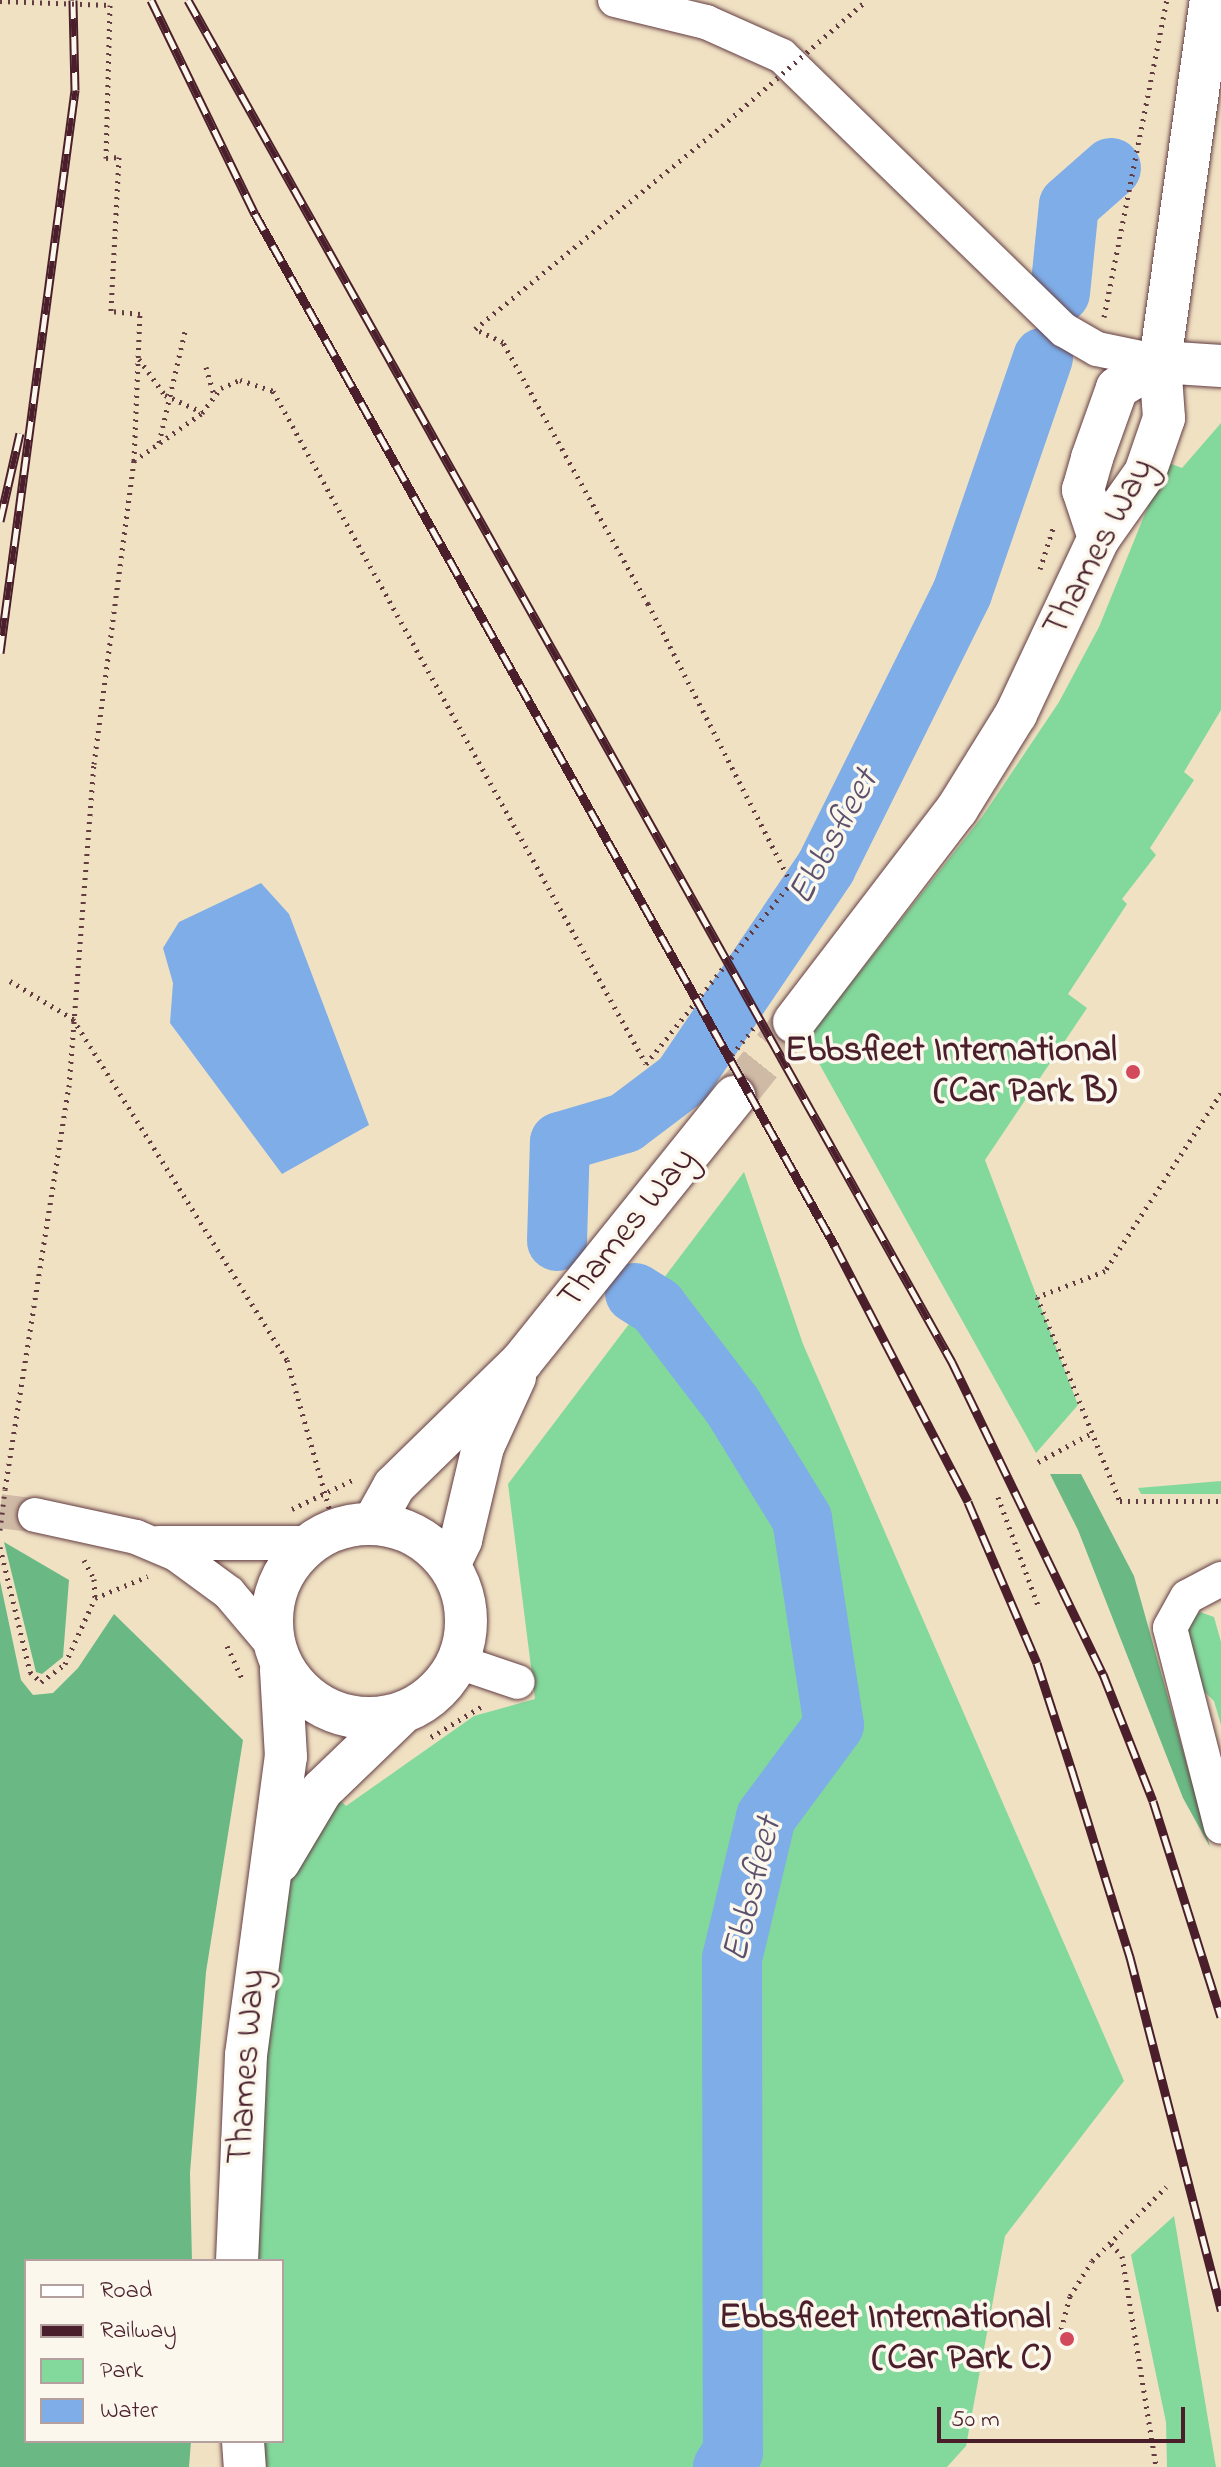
<!DOCTYPE html>
<style>
body{margin:0}
#map{position:relative;width:1221px;height:2467px;overflow:hidden;background:#f0e1c3;font-family:"Indie Flower",sans-serif}
div>[style]{position:absolute}
[style*='--x']{left:calc(var(--x)*1px);top:calc(var(--y)*1px);width:calc(var(--w)*1px);rotate:calc(var(--a)*1deg)}
.green>*{inset:0;background:#83d99c}
.forest>*{inset:0;background:#6ab984}
.water>*{inset:0;background:#7eade8}
.river>*{height:60px;margin:-30px;padding:0 30px;transform-origin:30px;border-radius:30px;background:#7eade8}
.minor-tunnel>*{height:34px;margin-top:-17px;transform-origin:0;background:repeating-linear-gradient(90deg,#cfbaa5 0 34px,transparent 0 51px)}
.major-tunnel>*{height:42px;margin-top:-21px;transform-origin:0;background:repeating-linear-gradient(90deg,#cfbaa5 0 42px,transparent 0 63px)}
.path>*{height:5px;margin-top:-2.5px;transform-origin:0;background:repeating-linear-gradient(90deg,#633c42 0 2px,transparent 0 8px)}
.roads{filter:drop-shadow(0 0 2px #633c42) drop-shadow(0 0 2px #633c42)}
.minor>*{height:34px;margin:-17px;padding:0 17px;transform-origin:17px;border-radius:17px;background:#fff}
.major>*{height:42px;margin:-21px;padding:0 21px;transform-origin:21px;border-radius:21px;background:#fff}
.major>.ring{margin:-21px;padding:0;box-sizing:content-box;background:none;border:42px solid #fff;border-radius:50%}
.rail>*{height:9px;margin-top:-4.5px;transform-origin:0;background:repeating-linear-gradient(90deg,#fbf7ec 0 18px,#4a1f2b 0 36px);box-sizing:border-box;border-block:2px solid #4a1f2b}
.path-bridge>*{height:5px;margin-top:-2.5px;transform-origin:0;background:repeating-linear-gradient(90deg,#633c42 0 2px,transparent 0 8px)}
.dots>*{width:22px;height:22px;translate:-50% -50%;box-sizing:border-box;border:4px solid #fbf7ec;border-radius:50%}
span{translate:-50% -50%;white-space:nowrap;text-align:center;line-height:1.15;-webkit-text-stroke:7px #fbf7ec;paint-order:stroke}
.street-label{font-size:36px;color:#4a1f2b}
.poi-label{font-size:36px;color:#4a1f2b;font-weight:700}
.right{translate:-100% -50%;text-align:right}
.water-label{font-size:38px;color:#5c516d;font-style:italic}
.legend{position:absolute;left:24px;top:2259px;width:260px;height:184px;box-sizing:border-box;background:#fbf7ec;border:2px solid #b4a19f;margin:0;padding:10px 14px;list-style:none;font-size:24px;color:#4a1f2b}
.legend li{display:flex;align-items:center;gap:16px;height:40px}
.legend b{width:40px;border:2px solid #b4a19f}
.scale{position:absolute;left:937px;top:2407px;width:248px;height:36px;box-sizing:border-box;border:4px solid #4a1f2b;border-top:0;padding-left:10px;font-size:24px;line-height:28px;white-space:nowrap;color:#4a1f2b;-webkit-text-stroke:6px #fbf7ec;paint-order:stroke}
</style>
<div id="map">
<div class="green">
<div style="clip-path:polygon(1221px 423px,1221px 710px,1184px 772px,1194px 780px,1150px 848px,1156px 855px,1122px 899px,1127px 904px,1068px 994px,1087px 1008px,985px 1160px,1078px 1405px,1036px 1453px,806px 1040px,982px 817px,1059px 702px,1099px 627px,1166px 462px,1182px 468px)"></div>
<div style="clip-path:polygon(744px 1172px,803px 1344px,1124px 2081px,1005px 2236px,966px 2446px,947px 2467px,263px 2467px,261px 2441px,282px 2441px,282px 2261px,254px 2261px,261px 2074px,287px 1887px,299px 1855px,337px 1797px,346px 1806px,474px 1716px,535px 1699px,508px 1484px)"></div>
<div style="clip-path:polygon(1221px 1481px,1221px 1494px,1141px 1494px,1138px 1488px)"></div>
<div style="clip-path:polygon(1200px 1612px,1214px 1617px,1221px 1642px,1221px 1725px,1214px 1701px,1201px 1688px,1186px 1624px)"></div>
<div style="clip-path:polygon(1174px 2216px,1216px 2467px,1167px 2467px,1166px 2422px,1131px 2255px)"></div>
</div>
<div class="forest">
<div style="clip-path:polygon(1050px 1474px,1081px 1474px,1134px 1576px,1210px 1847px,1183px 1798px,1078px 1530px)"></div>
<div style="clip-path:polygon(4px 1542px,69px 1580px,63px 1657px,42px 1674px,36px 1672px)"></div>
<div style="clip-path:polygon(0 1581px,21px 1680px,33px 1695px,53px 1693px,78px 1668px,114px 1614px,243px 1740px,206px 1972px,190px 2173px,192px 2261px,26px 2261px,26px 2441px,191px 2441px,189px 2467px,0 2467px)"></div>
</div>
<div class="water">
<div style="clip-path:polygon(261px 883px,289px 914px,369px 1125px,282px 1174px,170px 1023px,173px 983px,163px 948px,179px 922px)"></div>
</div>
<div class="river">
<div style="--x:1060;--y:293;--w:88;--a:-84.2"></div>
<div style="--x:1069;--y:205;--w:56;--a:-41.4"></div>
<div style="--x:557;--y:1241;--w:99;--a:-88.3"></div>
<div style="--x:560;--y:1142;--w:68;--a:-16.3"></div>
<div style="--x:625;--y:1123;--w:71;--a:-37"></div>
<div style="--x:682;--y:1080;--w:257;--a:-55.9"></div>
<div style="--x:826;--y:867;--w:306;--a:-63.6"></div>
<div style="--x:962;--y:593;--w:249;--a:-71"></div>
<div style="--x:635;--y:1293;--w:26;--a:32"></div>
<div style="--x:657;--y:1307;--w:123;--a:52.6"></div>
<div style="--x:732;--y:1405;--w:134;--a:58.4"></div>
<div style="--x:802;--y:1519;--w:208;--a:81.2"></div>
<div style="--x:834;--y:1725;--w:114;--a:126.5"></div>
<div style="--x:766;--y:1817;--w:146;--a:103.5"></div>
<div style="--x:732;--y:1959;--w:493;--a:89.9"></div>
<div style="--x:733;--y:2452;--w:18;--a:124"></div>
</div>
<div class="minor-tunnel">
<div style="--x:0;--y:1511;--w:35;--a:7"></div>
</div>
<div class="major-tunnel">
<div style="--x:734;--y:1097;--w:96;--a:-51.3"></div>
</div>
<div class="path">
<div style="--x:1104;--y:317;--w:323;--a:-78.8"></div>
<div style="--x:139;--y:359;--w:44;--a:54.2"></div>
<div style="--x:165;--y:395;--w:41;--a:24.7"></div>
<div style="--x:206;--y:367;--w:29;--a:74"></div>
<div style="--x:159;--y:443;--w:115;--a:-76.9"></div>
<div style="--x:134;--y:461;--w:83;--a:-35.2"></div>
<div style="--x:202;--y:413;--w:31;--a:-53"></div>
<div style="--x:221;--y:388;--w:21;--a:-23"></div>
<div style="--x:240;--y:380;--w:35;--a:18"></div>
<div style="--x:273;--y:391;--w:769;--a:61"></div>
<div style="--x:646;--y:1064;--w:232;--a:-51.3"></div>
<div style="--x:791;--y:883;--w:314;--a:-117.1"></div>
<div style="--x:648;--y:604;--w:299;--a:-119"></div>
<div style="--x:503;--y:342;--w:31;--a:-155"></div>
<div style="--x:475;--y:329;--w:320;--a:-39.4"></div>
<div style="--x:1040;--y:569;--w:46;--a:-72.3"></div>
<div style="--x:10;--y:981;--w:74;--a:31.1"></div>
<div style="--x:73;--y:1019;--w:403;--a:57.9"></div>
<div style="--x:287;--y:1360;--w:160;--a:74.1"></div>
<div style="--x:727;--y:1061;--w:46;--a:-51.1"></div>
<div style="--x:1221;--y:1093;--w:212;--a:123.1"></div>
<div style="--x:1105;--y:1271;--w:73;--a:159.1"></div>
<div style="--x:1037;--y:1297;--w:220;--a:67.9"></div>
<div style="--x:1120;--y:1501;--w:101;--a:0"></div>
<div style="--x:1038;--y:1462;--w:59;--a:-28.3"></div>
<div style="--x:5;--y:1489;--w:407;--a:-81"></div>
<div style="--x:69;--y:1087;--w:324;--a:-85.6"></div>
<div style="--x:94;--y:764;--w:306;--a:-82.5"></div>
<div style="--x:134;--y:461;--w:147;--a:-87.7"></div>
<div style="--x:140;--y:314;--w:29;--a:-174"></div>
<div style="--x:998;--y:1497;--w:115;--a:69.7"></div>
<div style="--x:292;--y:1509;--w:70;--a:-25.5"></div>
<div style="--x:0;--y:1547;--w:129;--a:76.5"></div>
<div style="--x:30;--y:1672;--w:15;--a:42"></div>
<div style="--x:41;--y:1682;--w:30;--a:-37"></div>
<div style="--x:65;--y:1664;--w:72;--a:-65.6"></div>
<div style="--x:84;--y:1560;--w:21;--a:62"></div>
<div style="--x:94;--y:1579;--w:19;--a:87"></div>
<div style="--x:95;--y:1598;--w:57;--a:-22.5"></div>
<div style="--x:227;--y:1646;--w:38;--a:65"></div>
<div style="--x:431;--y:1737;--w:62;--a:-31.1"></div>
<div style="--x:1111;--y:2244;--w:16;--a:47"></div>
<div style="--x:1122;--y:2256;--w:214;--a:80.8"></div>
<div style="--x:1059;--y:2337;--w:42;--a:-75"></div>
<div style="--x:1070;--y:2296;--w:41;--a:-57.8"></div>
<div style="--x:1092;--y:2261;--w:105;--a:-45"></div>
</div>
<div class="roads">
<div class="minor">
<div style="--x:615;--y:0;--w:94;--a:13.6"></div>
<div style="--x:706;--y:22;--w:83;--a:24.1"></div>
<div style="--x:782;--y:56;--w:393;--a:44.2"></div>
<div style="--x:1064;--y:330;--w:38;--a:30"></div>
<div style="--x:1097;--y:349;--w:64;--a:11.7"></div>
<div style="--x:35;--y:1515;--w:103;--a:12.3"></div>
<div style="--x:136;--y:1537;--w:43;--a:23"></div>
<div style="--x:176;--y:1554;--w:66;--a:36.3"></div>
<div style="--x:229;--y:1593;--w:68;--a:49.8"></div>
<div style="--x:159;--y:1543;--w:155;--a:0"></div>
<div style="--x:1221;--y:1579;--w:38;--a:152"></div>
<div style="--x:1187;--y:1597;--w:35;--a:119"></div>
<div style="--x:1170;--y:1628;--w:205;--a:75.6"></div>
<div style="--x:456;--y:1661;--w:65;--a:18.7"></div>
</div>
<div class="major">
<div style="--x:1160;--y:362;--w:61;--a:3.8"></div>
<div style="--x:1099;--y:538;--w:51;--a:-108.4"></div>
<div style="--x:1083;--y:490;--w:33;--a:-74"></div>
<div style="--x:1092;--y:458;--w:74;--a:-70.3"></div>
<div style="--x:1117;--y:388;--w:50;--a:-31.2"></div>
<div style="--x:794;--y:1022;--w:268;--a:-52.6"></div>
<div style="--x:957;--y:809;--w:112;--a:-58.2"></div>
<div style="--x:1016;--y:714;--w:195;--a:-64.8"></div>
<div style="--x:1099;--y:538;--w:80;--a:-54.7"></div>
<div style="--x:1145;--y:473;--w:58;--a:-70.9"></div>
<div style="--x:1164;--y:418;--w:56;--a:-94.1"></div>
<div style="--x:1160;--y:362;--w:366;--a:-82"></div>
<div style="--x:374;--y:1522;--w:41;--a:-60.9"></div>
<div style="--x:394;--y:1486;--w:179;--a:-44.3"></div>
<div style="--x:522;--y:1361;--w:339;--a:-51.2"></div>
<div class="ring" style="left:272px;top:1524px;width:152px;height:152px"></div>
<div style="--x:449;--y:1565;--w:28;--a:-64"></div>
<div style="--x:461;--y:1540;--w:96;--a:-76.7"></div>
<div style="--x:483;--y:1447;--w:77;--a:-65.4"></div>
<div style="--x:279;--y:1862;--w:84;--a:-59.2"></div>
<div style="--x:322;--y:1790;--w:107;--a:-43.9"></div>
<div style="--x:237;--y:2261;--w:206;--a:-87.5"></div>
<div style="--x:246;--y:2055;--w:301;--a:-82.4"></div>
<div style="--x:286;--y:1757;--w:88;--a:-93.3"></div>
<div style="--x:243;--y:2441;--w:26;--a:86"></div>
</div>
</div>
<div class="rail">
<div style="--x:151;--y:0;--w:238;--a:64.1"></div>
<div style="--x:255;--y:214;--w:1184;--a:60.66"></div>
<div style="--x:835;--y:1246;--w:288;--a:62.5"></div>
<div style="--x:968;--y:1502;--w:175;--a:66.8"></div>
<div style="--x:1037;--y:1663;--w:117;--a:72"></div>
<div style="--x:1073;--y:1774;--w:192;--a:72.7"></div>
<div style="--x:1130;--y:1957;--w:365;--a:75.5"></div>
<div style="--x:188;--y:0;--w:1562;--a:60.71"></div>
<div style="--x:952;--y:1362;--w:347;--a:64.2"></div>
<div style="--x:1103;--y:1674;--w:136;--a:68.5"></div>
<div style="--x:1153;--y:1801;--w:226;--a:72.5"></div>
<div style="--x:0;--y:521;--w:90;--a:-77.2"></div>
<div style="--x:0;--y:653;--w:568;--a:-82.41"></div>
<div style="--x:75;--y:90;--w:90;--a:-91.3"></div>
</div>
<div class="path-bridge">
<div style="--x:0;--y:1;--w:110;--a:2.1"></div>
<div style="--x:110;--y:5;--w:153;--a:91.5"></div>
<div style="--x:106;--y:158;--w:13;--a:-4"></div>
<div style="--x:119;--y:157;--w:154;--a:93"></div>
<div style="--x:722;--y:126;--w:192;--a:-41"></div>
<div style="--x:0;--y:1530;--w:41;--a:-83"></div>
</div>
<div class="dots">
<div style="left:1133px;top:1072px;background:#d1495b"></div>
<div style="left:1067px;top:2339px;background:#d1495b"></div>
</div>
<div class="street-label">
<span style="left:1100px;top:548px;rotate:-62deg">Thames Way</span>
<span style="left:628px;top:1229px;rotate:-51deg">Thames Way</span>
<span style="left:248px;top:2067px;rotate:-86deg">Thames Way</span>
</div>
<div class="poi-label">
<span class="right" style="left:1117px;top:1072px">Ebbsfleet International<br>(Car Park B)</span>
<span class="right" style="left:1051px;top:2339px">Ebbsfleet International<br>(Car Park C)</span>
</div>
<div class="water-label">
<span style="left:835px;top:838px;rotate:-61deg">Ebbsfleet</span>
<span style="left:754px;top:1890px;rotate:-76deg">Ebbsfleet</span>
</div>
<ul class="legend">
<li><b style="height:10px;background:#fff"></b>Road</li>
<li><b style="height:10px;background:#4a1f2b"></b>Railway</li>
<li><b style="height:22px;background:#83d99c"></b>Park</li>
<li><b style="height:22px;background:#7eade8"></b>Water</li>
</ul>
<div class="scale">50 m</div>
</div>
